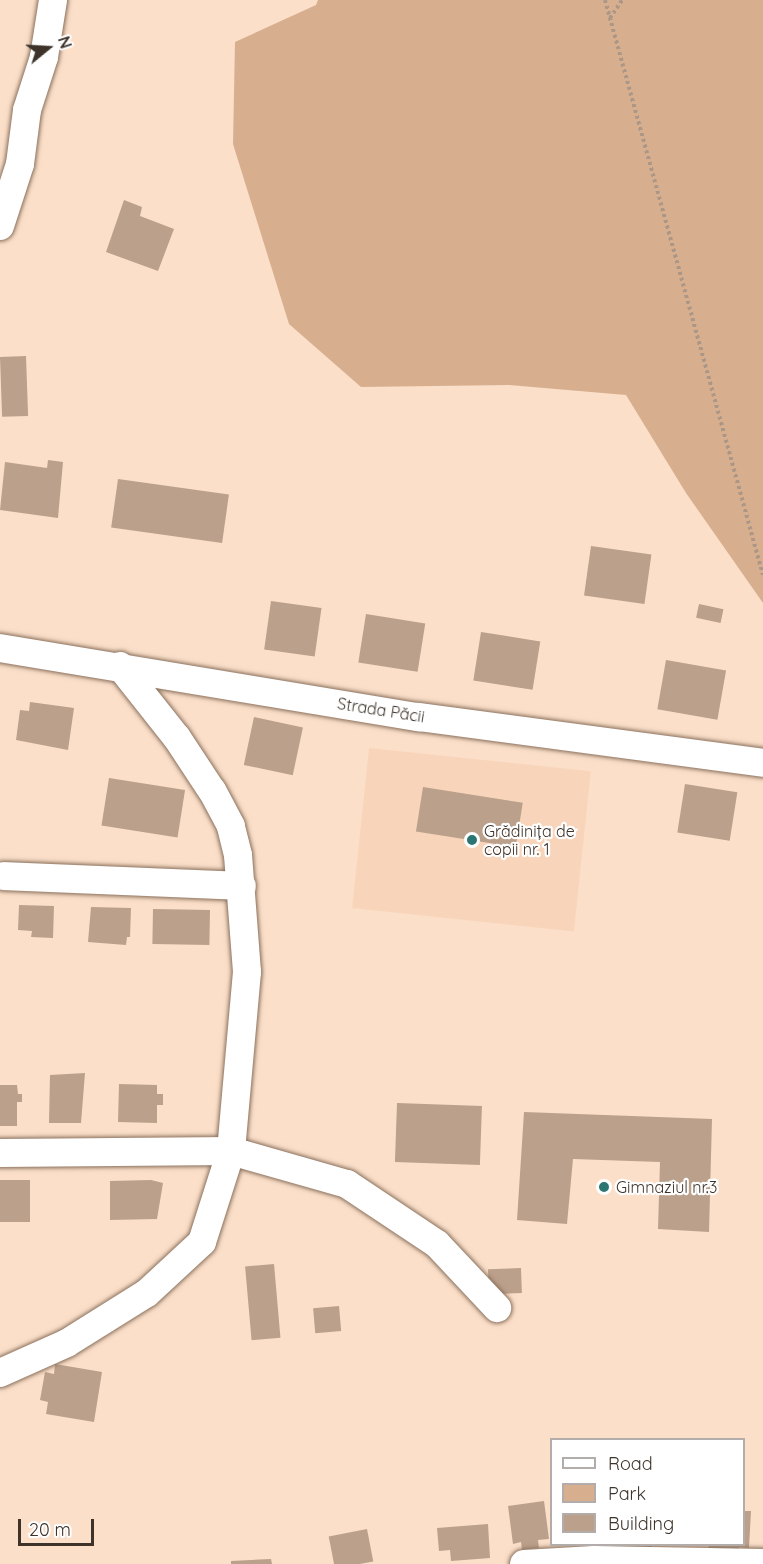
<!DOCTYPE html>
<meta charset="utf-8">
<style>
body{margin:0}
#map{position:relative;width:763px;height:1564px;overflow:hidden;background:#fbdfc9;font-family:Quicksand,sans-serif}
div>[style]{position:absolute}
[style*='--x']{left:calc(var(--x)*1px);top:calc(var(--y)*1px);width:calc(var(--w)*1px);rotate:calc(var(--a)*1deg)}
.built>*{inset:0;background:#f8d5ba;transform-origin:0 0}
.green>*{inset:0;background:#d7af8f}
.building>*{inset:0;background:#bba08b;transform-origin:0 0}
.path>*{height:4px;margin-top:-2px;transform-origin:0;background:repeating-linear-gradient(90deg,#ac9787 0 3px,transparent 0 6px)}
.roads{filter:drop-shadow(0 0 2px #8a715d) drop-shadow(0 0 2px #8a715d)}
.street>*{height:28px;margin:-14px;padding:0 14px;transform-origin:14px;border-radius:14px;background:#fff}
.dots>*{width:16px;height:16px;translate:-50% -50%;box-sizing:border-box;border:3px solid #fff;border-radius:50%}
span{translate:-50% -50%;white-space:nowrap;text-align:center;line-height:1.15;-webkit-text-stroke:4.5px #fff;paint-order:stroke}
.street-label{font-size:16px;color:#3e332a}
.poi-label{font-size:16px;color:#3e332a}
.left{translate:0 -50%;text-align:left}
.legend{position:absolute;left:550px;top:1438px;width:195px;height:108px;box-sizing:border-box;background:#fff;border:2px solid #b2adaa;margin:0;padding:8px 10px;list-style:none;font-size:18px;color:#3e332a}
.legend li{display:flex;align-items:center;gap:12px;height:30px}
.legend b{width:30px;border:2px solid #b2adaa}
.north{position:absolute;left:18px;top:18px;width:60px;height:60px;-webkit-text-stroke:4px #fff;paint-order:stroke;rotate:72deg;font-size:16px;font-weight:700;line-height:24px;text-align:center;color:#3e332a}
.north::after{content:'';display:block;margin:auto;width:21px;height:27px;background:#3e332a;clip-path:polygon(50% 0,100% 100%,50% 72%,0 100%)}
.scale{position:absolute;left:18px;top:1519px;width:76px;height:27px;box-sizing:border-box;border:3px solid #3e332a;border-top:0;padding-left:8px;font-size:18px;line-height:21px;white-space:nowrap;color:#3e332a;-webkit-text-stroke:4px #fff;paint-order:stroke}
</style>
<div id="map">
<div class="built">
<div style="left:369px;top:748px;width:223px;height:161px;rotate:6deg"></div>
</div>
<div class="green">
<div style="clip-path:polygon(318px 0,763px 0,763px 603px,686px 493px,626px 395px,509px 385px,361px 387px,289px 324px,233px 144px,235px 42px,316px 5px)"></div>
</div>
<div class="building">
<div style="clip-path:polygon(124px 200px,142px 207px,140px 216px,174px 229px,158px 271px,106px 252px)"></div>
<div style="left:26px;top:356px;width:60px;height:26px;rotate:88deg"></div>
<div style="clip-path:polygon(48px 460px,63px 462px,58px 518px,0 510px,5px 462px,47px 468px)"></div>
<div style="left:118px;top:479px;width:112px;height:49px;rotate:8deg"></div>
<div style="left:591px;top:546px;width:61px;height:50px;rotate:8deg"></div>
<div style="left:271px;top:601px;width:51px;height:49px;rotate:8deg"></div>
<div style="left:699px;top:604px;width:25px;height:14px;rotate:12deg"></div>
<div style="left:366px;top:614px;width:60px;height:49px;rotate:9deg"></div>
<div style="left:481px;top:632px;width:60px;height:49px;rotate:9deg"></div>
<div style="left:666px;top:660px;width:61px;height:50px;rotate:10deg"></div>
<div style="clip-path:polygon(30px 702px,74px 708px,68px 750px,16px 740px,20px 710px,29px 711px)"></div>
<div style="left:254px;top:717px;width:50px;height:49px;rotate:12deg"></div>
<div style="left:109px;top:778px;width:77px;height:48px;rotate:9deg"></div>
<div style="left:685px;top:784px;width:53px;height:49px;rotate:9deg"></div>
<div style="left:423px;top:787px;width:101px;height:45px;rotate:9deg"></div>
<div style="clip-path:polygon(19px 905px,54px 906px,53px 938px,31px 937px,32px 931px,18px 930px)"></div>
<div style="clip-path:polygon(91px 907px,131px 908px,130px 937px,127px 937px,126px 945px,88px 942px)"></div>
<div style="left:153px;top:909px;width:57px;height:35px;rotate:1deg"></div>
<div style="clip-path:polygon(85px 1073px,81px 1123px,49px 1123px,50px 1075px)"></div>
<div style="clip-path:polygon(119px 1084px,157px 1085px,157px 1094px,163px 1094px,163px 1105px,157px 1105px,157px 1123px,118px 1122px)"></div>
<div style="clip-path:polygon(0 1085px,17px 1085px,18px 1094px,22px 1094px,22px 1102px,17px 1102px,17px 1126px,0 1126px)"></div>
<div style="left:397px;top:1103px;width:85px;height:59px;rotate:2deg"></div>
<div style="clip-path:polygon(524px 1112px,712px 1119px,709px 1232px,658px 1229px,660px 1162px,573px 1159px,567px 1224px,517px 1220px)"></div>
<div style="left:0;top:1180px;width:30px;height:42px"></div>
<div style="clip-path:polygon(151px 1180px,163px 1183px,157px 1219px,110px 1220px,110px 1181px)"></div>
<div style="left:274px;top:1264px;width:74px;height:29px;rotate:85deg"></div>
<div style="left:521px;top:1268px;width:25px;height:33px;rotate:88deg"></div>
<div style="left:339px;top:1306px;width:25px;height:26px;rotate:85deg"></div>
<div style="clip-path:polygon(55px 1364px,102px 1372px,94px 1422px,46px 1414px,48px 1402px,40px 1400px,45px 1372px,54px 1374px)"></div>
<div style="clip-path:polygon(544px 1501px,549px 1539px,538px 1540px,539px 1548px,522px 1550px,521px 1542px,513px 1544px,508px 1506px)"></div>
<div style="clip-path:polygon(744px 1511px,751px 1511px,749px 1548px,739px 1547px,739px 1551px,708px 1550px,709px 1544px,744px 1544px)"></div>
<div style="clip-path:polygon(488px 1524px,490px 1558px,451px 1561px,450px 1550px,439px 1551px,437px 1528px)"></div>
<div style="left:367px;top:1529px;width:33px;height:39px;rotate:79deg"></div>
<div style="left:614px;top:1544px;width:38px;height:4px"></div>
<div style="clip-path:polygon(271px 1559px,272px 1564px,231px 1564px,231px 1561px)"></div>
</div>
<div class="path">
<div style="--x:605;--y:0;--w:596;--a:74.64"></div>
<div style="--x:610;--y:18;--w:22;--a:-56"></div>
</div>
<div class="roads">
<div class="street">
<div style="--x:0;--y:226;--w:65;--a:-72.1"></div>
<div style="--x:20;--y:164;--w:54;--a:-82.6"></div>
<div style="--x:27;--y:110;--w:56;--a:-72.2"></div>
<div style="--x:44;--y:57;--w:58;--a:-81"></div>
<div style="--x:0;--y:648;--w:425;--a:9.4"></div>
<div style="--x:419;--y:717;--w:347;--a:7.6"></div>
<div style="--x:4;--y:876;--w:238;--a:2.4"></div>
<div style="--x:0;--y:1153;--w:231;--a:-0.5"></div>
<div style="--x:231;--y:1151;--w:121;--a:15.9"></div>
<div style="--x:347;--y:1184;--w:108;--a:33.7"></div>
<div style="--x:437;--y:1244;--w:88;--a:46.8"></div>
<div style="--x:0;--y:1373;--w:73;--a:-24.1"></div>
<div style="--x:67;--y:1343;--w:94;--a:-32"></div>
<div style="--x:147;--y:1293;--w:75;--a:-42.8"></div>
<div style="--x:202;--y:1242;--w:96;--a:-72.3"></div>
<div style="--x:231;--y:1151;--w:180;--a:-84.9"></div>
<div style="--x:247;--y:972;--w:117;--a:-94.4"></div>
<div style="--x:238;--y:855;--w:30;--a:-104"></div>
<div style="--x:231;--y:826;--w:40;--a:-118"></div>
<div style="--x:212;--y:791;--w:64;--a:-123.4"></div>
<div style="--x:177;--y:738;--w:92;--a:-128.4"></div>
<div style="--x:524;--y:1564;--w:70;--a:-3.3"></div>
<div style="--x:594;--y:1560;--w:169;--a:1"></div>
</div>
</div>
<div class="dots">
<div style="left:472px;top:840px;background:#2b7572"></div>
<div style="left:604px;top:1187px;background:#2b7572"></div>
</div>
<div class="street-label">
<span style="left:381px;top:710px;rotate:9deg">Strada Păcii</span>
</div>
<div class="poi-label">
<span class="left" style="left:484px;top:840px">Grădinița de<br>copii nr. 1</span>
<span class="left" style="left:616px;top:1187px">Gimnaziul nr.3</span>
</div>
<ul class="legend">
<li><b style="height:8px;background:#fff"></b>Road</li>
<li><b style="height:16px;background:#d7af8f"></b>Park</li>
<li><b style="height:16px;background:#bba08b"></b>Building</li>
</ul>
<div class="north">N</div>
<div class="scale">20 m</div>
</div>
